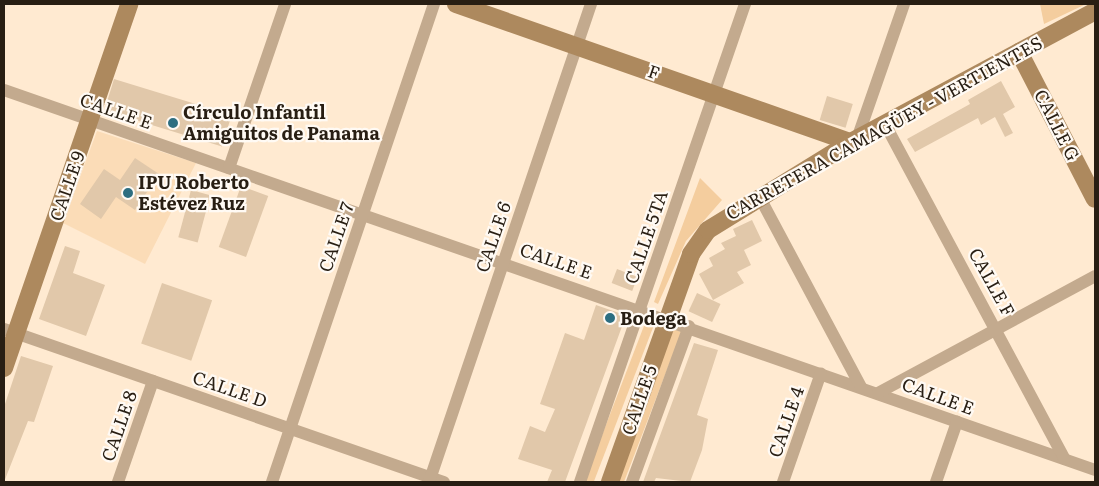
<!DOCTYPE html>
<meta charset="utf-8">
<style>
body{margin:0}
#map{position:relative;width:1099px;height:486px;overflow:hidden;background:#ffead1;font-family:Literata,serif}
div>[style]{position:absolute}
[style*='--x']{left:calc(var(--x)*1px);top:calc(var(--y)*1px);width:calc(var(--w)*1px);rotate:calc(var(--a)*1deg)}
.built>*{inset:0;background:#fbdcb7}
.green>*{inset:0;background:#f4cd9e;transform-origin:0 0}
.building>*{inset:0;background:#e1c8aa;transform-origin:0 0}
.street>*{height:12px;margin:-6px;padding:0 6px;transform-origin:6px;border-radius:6px;background:#c3aa8e}
.secondary>*{height:18px;margin:-9px;padding:0 9px;transform-origin:9px;border-radius:9px;background:#ad895e}
.dots>*{width:14px;height:14px;translate:-50% -50%;box-sizing:border-box;border:2px solid #fffaf4;border-radius:50%}
span{translate:-50% -50%;white-space:nowrap;text-align:center;line-height:1.15;-webkit-text-stroke:4.5px #fffaf4;paint-order:stroke}
.street-label{font-size:18px;color:#281e13}
.poi-label{font-size:18px;color:#281e13;font-weight:700}
.left{translate:0 -50%;text-align:left}
.frame{position:absolute;inset:0;border:5px solid #281e13;pointer-events:none}
</style>
<div id="map">
<div class="built">
<div style="clip-path:polygon(97px 131px,196px 163px,145px 264px,63px 223px)"></div>
</div>
<div class="green">
<div style="clip-path:polygon(1040px 4px,1086px 4px,1044px 24px)"></div>
<div style="clip-path:polygon(700px 178px,722px 200px,686px 241px,658px 304px,654px 302px)"></div>
<div style="left:647px;top:318px;width:9px;height:174px;rotate:21deg"></div>
<div style="left:673px;top:329px;width:9px;height:163px;rotate:21deg"></div>
</div>
<div class="building">
<div style="left:114px;top:79px;width:123px;height:33px;rotate:17deg"></div>
<div style="clip-path:polygon(1001px 81px,1015px 107px,1003px 114px,1013px 133px,1005px 137px,995px 117px,981px 125px,978px 118px,915px 152px,907px 139px,970px 104px,968px 100px)"></div>
<div style="left:827px;top:96px;width:27px;height:25px;rotate:17deg"></div>
<div style="clip-path:polygon(135px 158px,159px 174px,135px 210px,116px 197px,101px 219px,80px 204px,104px 169px,120px 180px)"></div>
<div style="left:241px;top:186px;width:29px;height:65px;rotate:20deg"></div>
<div style="left:191px;top:190px;width:20px;height:49px;rotate:15deg"></div>
<div style="clip-path:polygon(752px 220px,762px 241px,744px 250px,751px 265px,737px 272px,744px 283px,713px 300px,699px 274px,713px 266px,709px 258px,725px 249px,721px 243px,736px 236px,733px 229px)"></div>
<div style="clip-path:polygon(65px 246px,80px 251px,73px 273px,105px 285px,86px 336px,39px 319px)"></div>
<div style="left:617px;top:269px;width:22px;height:15px;rotate:21deg"></div>
<div style="left:162px;top:283px;width:53px;height:64px;rotate:19deg"></div>
<div style="left:697px;top:293px;width:26px;height:20px;rotate:25deg"></div>
<div style="clip-path:polygon(596px 305px,619px 313px,624px 321px,565px 482px,547px 482px,552px 470px,518px 459px,530px 426px,545px 432px,555px 409px,540px 404px,565px 333px,584px 340px)"></div>
<div style="clip-path:polygon(694px 343px,718px 350px,697px 415px,708px 419px,702px 450px,690px 482px,656px 478px,654px 482px,643px 482px)"></div>
<div style="clip-path:polygon(21px 356px,53px 366px,34px 422px,28px 421px,4px 482px,4px 407px)"></div>
</div>
<div class="street">
<div style="--x:4;--y:90;--w:1155;--a:19.2"></div>
<div style="--x:885;--y:124;--w:380;--a:61.8"></div>
<div style="--x:857;--y:139;--w:143;--a:-70.8"></div>
<div style="--x:229;--y:168;--w:173;--a:-71.1"></div>
<div style="--x:759;--y:196;--w:217;--a:61.9"></div>
<div style="--x:4;--y:329;--w:466;--a:19.2"></div>
<div style="--x:878;--y:393;--w:247;--a:-28.3"></div>
<div style="--x:118;--y:482;--w:107;--a:-70.9"></div>
<div style="--x:272;--y:482;--w:505;--a:-71.28"></div>
<div style="--x:429;--y:482;--w:505;--a:-71.28"></div>
<div style="--x:580;--y:482;--w:506;--a:-70.96"></div>
<div style="--x:632;--y:482;--w:166;--a:-69.9"></div>
<div style="--x:783;--y:482;--w:115;--a:-70.8"></div>
<div style="--x:936;--y:482;--w:64;--a:-70.7"></div>
</div>
<div class="secondary">
<div style="--x:456;--y:4;--w:418;--a:19.3"></div>
<div style="--x:1019;--y:52;--w:165;--a:62.7"></div>
<div style="--x:4;--y:368;--w:385;--a:-71"></div>
<div style="--x:610;--y:482;--w:242;--a:-70.4"></div>
<div style="--x:691;--y:254;--w:29;--a:-55"></div>
<div style="--x:708;--y:230;--w:168;--a:-31.6"></div>
<div style="--x:851;--y:142;--w:277;--a:-28.2"></div>
</div>
<div class="dots">
<div style="left:173px;top:123px;background:#2d6e81"></div>
<div style="left:128px;top:193px;background:#2d6e81"></div>
<div style="left:610px;top:318px;background:#2d6e81"></div>
</div>
<div class="street-label">
<span style="left:654px;top:72px;rotate:19deg">F</span>
<span style="left:116px;top:111px;rotate:19deg">CALLE E</span>
<span style="left:1057px;top:125px;rotate:63deg">CALLE G</span>
<span style="left:884px;top:128px;rotate:-29deg">CARRETERA CAMAGÜEY - VERTIENTES</span>
<span style="left:67px;top:186px;rotate:-71deg">CALLE 9</span>
<span style="left:336px;top:237px;rotate:-71deg">CALLE 7</span>
<span style="left:493px;top:237px;rotate:-71deg">CALLE 6</span>
<span style="left:646px;top:237px;rotate:-71deg">CALLE 5TA</span>
<span style="left:556px;top:261px;rotate:19deg">CALLE E</span>
<span style="left:992px;top:282px;rotate:61deg">CALLE F</span>
<span style="left:230px;top:389px;rotate:19deg">CALLE D</span>
<span style="left:938px;top:396px;rotate:20deg">CALLE E</span>
<span style="left:639px;top:400px;rotate:-71deg">CALLE 5</span>
<span style="left:786px;top:422px;rotate:-71deg">CALLE 4</span>
<span style="left:119px;top:426px;rotate:-71deg">CALLE 8</span>
</div>
<div class="poi-label">
<span class="left" style="left:183px;top:123px">Círculo Infantil<br>Amiguitos de Panama</span>
<span class="left" style="left:138px;top:193px">IPU Roberto<br>Estévez Ruz</span>
<span class="left" style="left:620px;top:318px">Bodega</span>
</div>
<div class="frame"></div>
</div>
